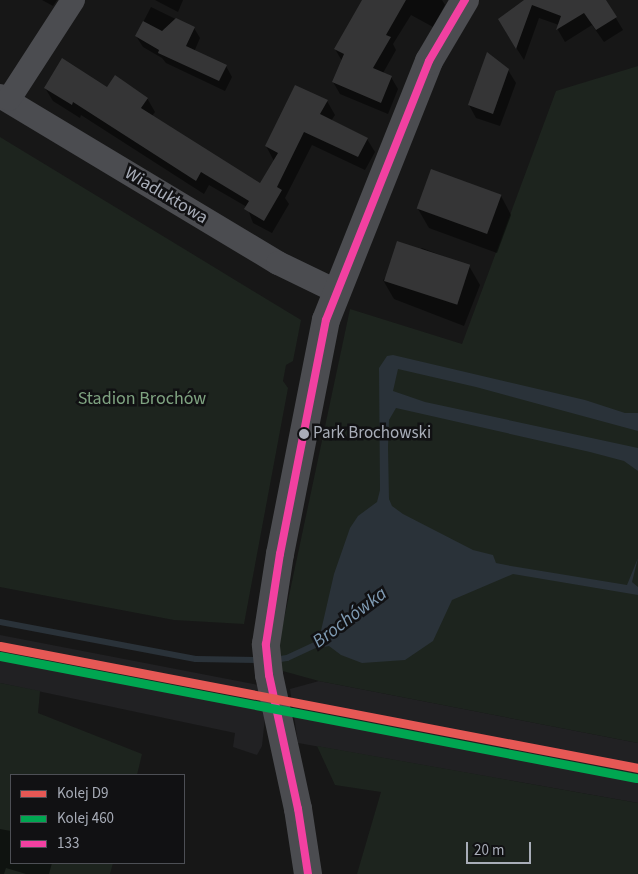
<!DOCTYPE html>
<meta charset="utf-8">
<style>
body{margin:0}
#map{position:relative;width:638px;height:874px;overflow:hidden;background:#171717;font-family:"Source Sans 3",sans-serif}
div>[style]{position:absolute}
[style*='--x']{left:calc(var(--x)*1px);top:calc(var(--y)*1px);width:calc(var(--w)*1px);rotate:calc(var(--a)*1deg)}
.built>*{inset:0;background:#212123}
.green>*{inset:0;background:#1d241e}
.water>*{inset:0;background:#2a3239}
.shadow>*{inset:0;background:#0007}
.stream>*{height:6px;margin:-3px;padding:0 3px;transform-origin:3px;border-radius:3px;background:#2a3239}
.building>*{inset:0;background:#353536;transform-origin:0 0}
.minor>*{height:24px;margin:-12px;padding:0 12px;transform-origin:12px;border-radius:12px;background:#4b4c50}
.tertiary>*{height:28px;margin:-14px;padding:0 14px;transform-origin:14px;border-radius:14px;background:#4b4c50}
.bus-1>*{height:8px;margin:-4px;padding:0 4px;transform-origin:4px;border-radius:4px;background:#f240a1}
.rail-1>*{height:9px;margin:-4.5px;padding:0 4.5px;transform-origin:4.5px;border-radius:4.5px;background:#e65855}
.rail-2>*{height:9px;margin:-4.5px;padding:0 4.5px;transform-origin:4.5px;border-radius:4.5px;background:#00a651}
.dots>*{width:14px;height:14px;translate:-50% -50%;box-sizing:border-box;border:2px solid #111113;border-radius:50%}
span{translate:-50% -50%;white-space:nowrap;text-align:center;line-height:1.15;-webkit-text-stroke:5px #111113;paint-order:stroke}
.bus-label{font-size:17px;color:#a8adb8}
.left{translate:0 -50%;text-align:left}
.street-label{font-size:18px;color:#a8adb8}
.park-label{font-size:18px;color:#7fa381}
.water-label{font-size:19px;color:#7f9bb3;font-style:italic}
.legend{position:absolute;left:10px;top:774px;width:175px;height:90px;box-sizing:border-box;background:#111113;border:1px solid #4d4f55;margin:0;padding:6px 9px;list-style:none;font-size:15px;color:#a8adb8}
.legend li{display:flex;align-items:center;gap:10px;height:25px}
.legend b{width:25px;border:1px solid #4d4f55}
.scale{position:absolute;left:466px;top:842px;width:65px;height:22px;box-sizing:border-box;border:2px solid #a8adb8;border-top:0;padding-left:6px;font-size:15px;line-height:18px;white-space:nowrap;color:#a8adb8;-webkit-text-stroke:4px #111113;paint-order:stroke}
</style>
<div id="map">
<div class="built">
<div style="clip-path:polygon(0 635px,258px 685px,265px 717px,262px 746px,257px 755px,233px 747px,235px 733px,0 683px)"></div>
<div style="clip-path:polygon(319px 681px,638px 743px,638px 803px,298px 743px,290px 689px)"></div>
</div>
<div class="green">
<div style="clip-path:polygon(638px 66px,638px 743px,319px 681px,279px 670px,277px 652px,350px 309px,462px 344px,556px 91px)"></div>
<div style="clip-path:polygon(0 137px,301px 320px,293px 361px,286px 365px,283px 381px,288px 388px,244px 624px,174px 620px,0 587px)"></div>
<div style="clip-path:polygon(0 683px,40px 691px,38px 713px,142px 754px,137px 775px,11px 775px,11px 863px,113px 863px,110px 874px,0 874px)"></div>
<div style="clip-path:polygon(317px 746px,638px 803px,638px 874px,357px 874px,381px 792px,335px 785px)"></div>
</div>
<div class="water">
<div style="clip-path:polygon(393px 355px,585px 400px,625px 413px,638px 413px,638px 431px,476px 387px,398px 369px,393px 391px,425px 402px,638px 448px,638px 471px,624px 461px,590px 452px,396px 408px,389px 420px,388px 447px,389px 499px,392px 506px,403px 514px,473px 550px,493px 555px,496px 563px,511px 566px,627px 585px,638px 558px,632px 582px,638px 587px,638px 595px,513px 574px,452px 600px,433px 641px,405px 660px,362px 663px,341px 655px,329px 646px,318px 648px,315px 644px,320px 635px,334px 574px,350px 528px,358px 516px,377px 502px,380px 490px,379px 368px,387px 356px)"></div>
</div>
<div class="shadow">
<div style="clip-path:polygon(42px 0,57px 0,53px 6px)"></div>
<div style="clip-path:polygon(155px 0,183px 0,178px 12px)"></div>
<div style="clip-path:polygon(364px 0,442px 0,445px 5px,433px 27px,411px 15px,393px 44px,396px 50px,383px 73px,391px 77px,398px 89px,388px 114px,340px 94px,333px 82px,342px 61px,335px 49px)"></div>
<div style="clip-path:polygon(530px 0,605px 0,623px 30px,604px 42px,592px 25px,565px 42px,558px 30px,559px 25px,539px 18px,524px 60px,506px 32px)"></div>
<div style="clip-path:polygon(151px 7px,194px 28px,200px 38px,194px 52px,226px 66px,232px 77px,225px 91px,166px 63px,162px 58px,143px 47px,136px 36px)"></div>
<div style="clip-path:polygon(508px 70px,516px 83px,500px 126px,476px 118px,469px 105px)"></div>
<div style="clip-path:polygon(45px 88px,108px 88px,147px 98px,155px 112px,152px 116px,260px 184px,274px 161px,266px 146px,327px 101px,335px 115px,331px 121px,367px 139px,375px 152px,365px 170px,312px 145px,285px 198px,289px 204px,272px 233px,253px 223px,247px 207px,209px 185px,204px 194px,81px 115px,80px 118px,53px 101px)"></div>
<div style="clip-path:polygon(501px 196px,511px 215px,497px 253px,429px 228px,418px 209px)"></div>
<div style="clip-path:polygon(422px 248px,469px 266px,480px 285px,464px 326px,394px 299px,383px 280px)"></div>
<div style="clip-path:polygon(0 829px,11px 831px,11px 863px,52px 863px,49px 874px,26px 874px,6px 868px,4px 874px,0 874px)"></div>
</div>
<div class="stream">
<div style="--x:0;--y:622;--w:199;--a:10.7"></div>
<div style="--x:196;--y:659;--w:64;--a:0.9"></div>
<div style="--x:273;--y:660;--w:14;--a:-8"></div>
<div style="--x:287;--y:658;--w:38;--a:-25"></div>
</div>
<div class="building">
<div style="clip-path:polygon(362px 0,406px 0,386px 35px,391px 37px,373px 68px,392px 76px,381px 103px,332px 82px,344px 54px,334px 49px)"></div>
<div style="clip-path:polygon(524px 0,606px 0,617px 17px,596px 30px,584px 13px,556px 30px,561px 16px,532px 5px,516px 49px,498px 19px)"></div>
<div style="clip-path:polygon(176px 18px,195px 27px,186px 46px,227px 65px,219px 81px,158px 53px,159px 50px,135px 36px,143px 21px,162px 31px)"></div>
<div style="clip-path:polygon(487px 52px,509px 69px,493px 114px,468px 105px)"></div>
<div style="clip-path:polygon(62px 58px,107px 87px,115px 75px,148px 98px,141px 108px,260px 183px,278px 153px,265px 146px,295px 85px,328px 100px,320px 114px,368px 138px,358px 157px,304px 132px,277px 187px,282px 190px,264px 221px,244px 209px,249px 201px,201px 172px,196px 181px,73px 102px,72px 105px,44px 88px)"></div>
<div style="left:431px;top:169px;width:75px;height:42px;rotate:20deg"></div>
<div style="left:397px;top:241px;width:77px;height:42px;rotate:18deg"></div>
</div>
<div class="minor">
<div style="--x:0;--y:96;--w:324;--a:31"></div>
<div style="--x:278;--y:263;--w:64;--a:25.8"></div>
<div style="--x:9;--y:99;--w:118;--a:-57.1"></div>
</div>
<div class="tertiary">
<div style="--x:308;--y:874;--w:66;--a:-98.7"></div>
<div style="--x:298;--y:809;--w:137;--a:-102.2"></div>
<div style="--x:269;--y:675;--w:31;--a:-96"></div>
<div style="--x:266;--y:644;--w:91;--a:-81.2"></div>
<div style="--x:280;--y:554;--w:238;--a:-78.9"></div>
<div style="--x:326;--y:320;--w:279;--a:-68.3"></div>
<div style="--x:429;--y:61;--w:71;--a:-59.5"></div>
</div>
<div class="bus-1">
<div style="--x:308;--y:874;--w:66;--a:-98.7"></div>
<div style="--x:298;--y:809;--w:137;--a:-102.2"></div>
<div style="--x:269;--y:675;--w:31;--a:-96"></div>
<div style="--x:266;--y:644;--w:91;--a:-81.2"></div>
<div style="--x:280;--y:554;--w:238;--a:-78.9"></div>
<div style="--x:326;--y:320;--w:279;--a:-68.3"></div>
<div style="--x:429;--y:61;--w:71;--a:-59.5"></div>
</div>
<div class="rail-1">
<div style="--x:0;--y:646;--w:650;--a:10.83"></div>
</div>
<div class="rail-2">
<div style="--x:0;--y:656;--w:648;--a:10.86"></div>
</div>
<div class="dots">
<div style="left:304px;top:434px;background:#a8adb8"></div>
</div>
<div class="bus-label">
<span class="left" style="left:313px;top:434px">Park Brochowski</span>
</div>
<div class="street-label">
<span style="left:166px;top:196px;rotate:31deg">Wiaduktowa</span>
</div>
<div class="park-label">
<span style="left:142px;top:399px">Stadion Brochów</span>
</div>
<div class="water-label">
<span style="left:350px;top:618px;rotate:-37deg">Brochówka</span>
</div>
<ul class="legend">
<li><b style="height:6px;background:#e65855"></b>Kolej D9</li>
<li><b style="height:6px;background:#00a651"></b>Kolej 460</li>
<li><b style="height:6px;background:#f240a1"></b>133</li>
</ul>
<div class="scale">20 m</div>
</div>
